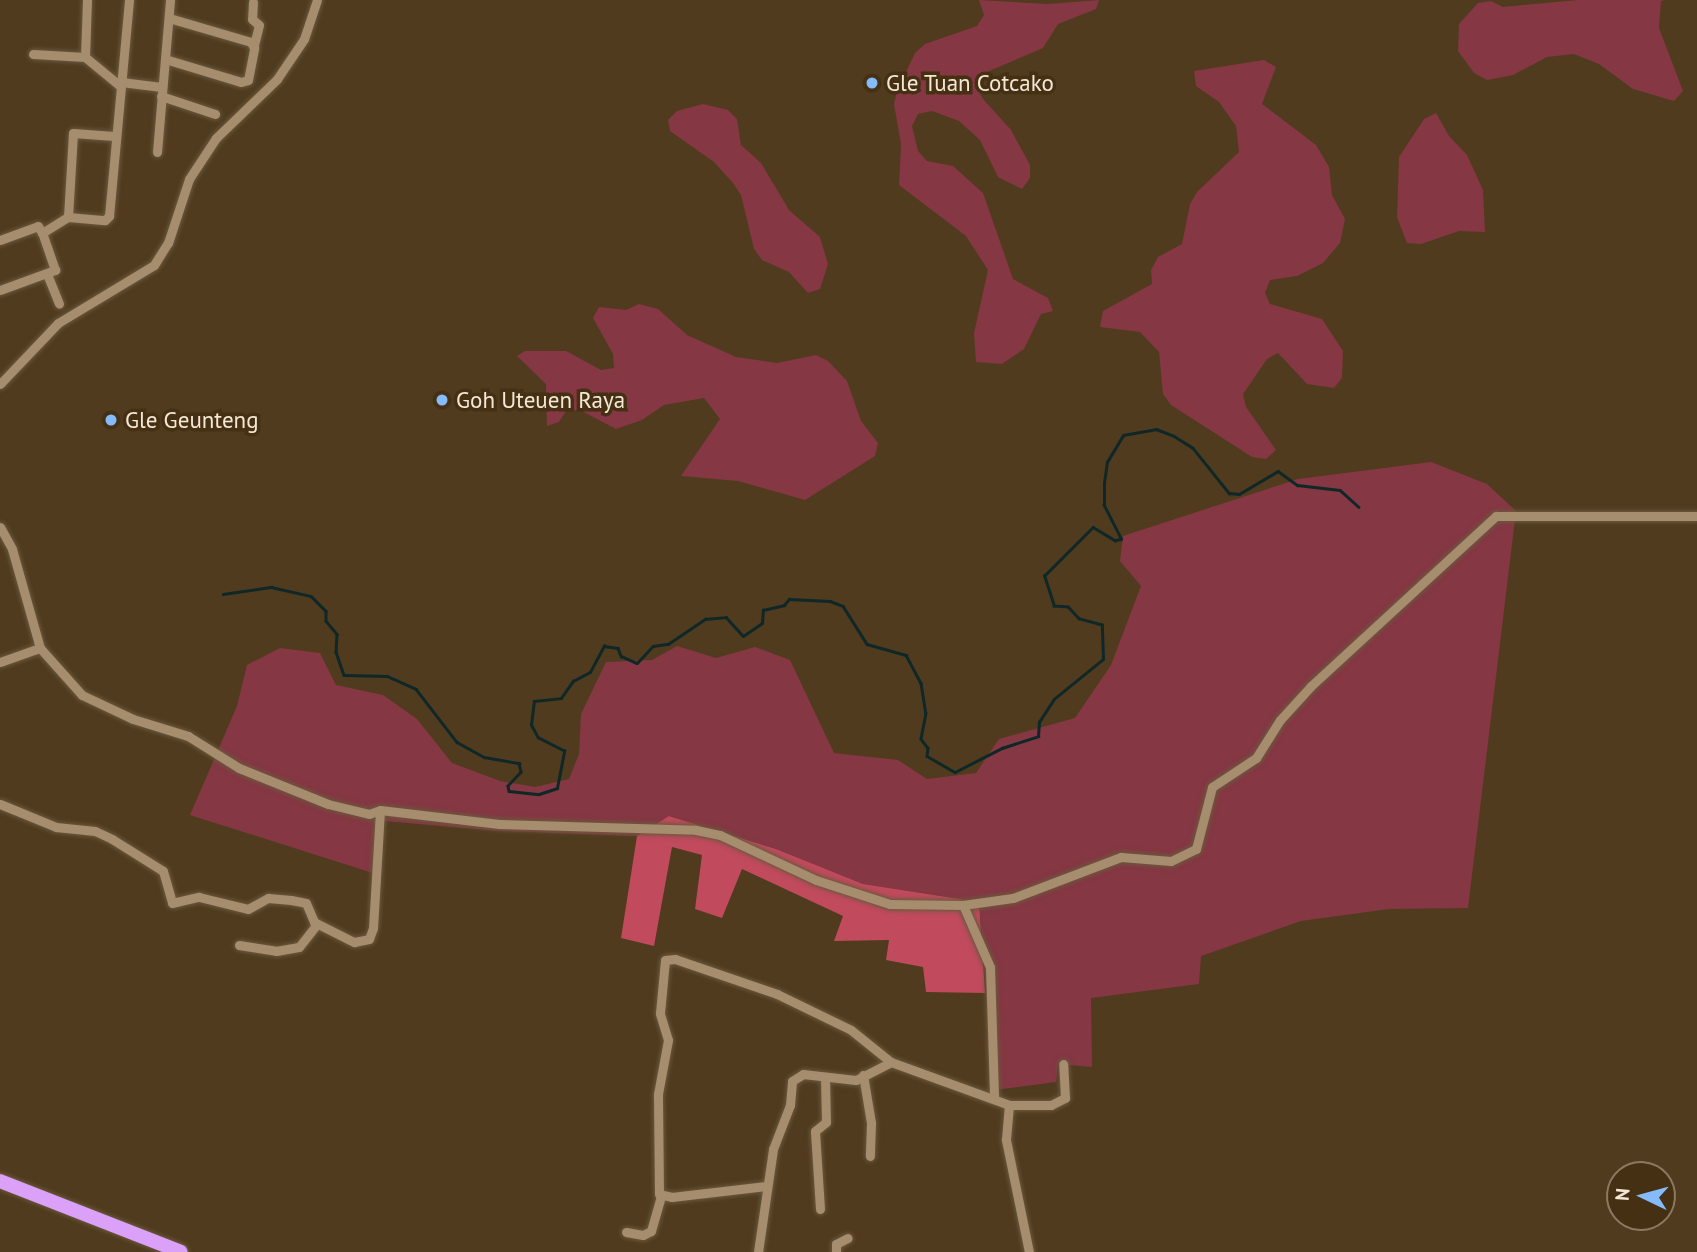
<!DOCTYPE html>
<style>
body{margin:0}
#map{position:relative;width:1697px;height:1252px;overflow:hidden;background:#503b1e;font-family:"PT Sans",sans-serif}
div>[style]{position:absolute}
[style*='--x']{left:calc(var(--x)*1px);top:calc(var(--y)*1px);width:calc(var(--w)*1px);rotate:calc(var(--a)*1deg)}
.green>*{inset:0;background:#853743}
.forest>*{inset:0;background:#c14a5d}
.stream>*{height:2.5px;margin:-1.25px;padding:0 1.25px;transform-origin:1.25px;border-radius:1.25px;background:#0f2827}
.roads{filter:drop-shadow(0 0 2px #6a583e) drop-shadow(0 0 2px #6a583e)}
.minor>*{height:9px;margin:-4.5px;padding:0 4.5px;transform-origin:4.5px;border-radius:4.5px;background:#a58d6e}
.highway>*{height:14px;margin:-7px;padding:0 7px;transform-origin:7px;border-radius:7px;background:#dba1f9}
.dots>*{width:19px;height:19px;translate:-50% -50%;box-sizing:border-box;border:4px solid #453013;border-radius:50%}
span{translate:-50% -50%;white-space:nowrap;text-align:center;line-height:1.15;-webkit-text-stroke:7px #453013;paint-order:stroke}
.poi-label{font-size:23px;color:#f4e7d6}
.left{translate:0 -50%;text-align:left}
.north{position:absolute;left:1606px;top:1161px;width:70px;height:70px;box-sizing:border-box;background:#453013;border:2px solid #8b7961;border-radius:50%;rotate:275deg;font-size:19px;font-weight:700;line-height:28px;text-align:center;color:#f4e7d6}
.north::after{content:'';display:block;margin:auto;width:24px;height:32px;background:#85bbfb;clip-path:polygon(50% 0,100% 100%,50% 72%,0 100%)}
</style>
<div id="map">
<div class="green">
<div style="clip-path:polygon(979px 0,1047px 4px,1099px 0,1096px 9px,1058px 24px,1043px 48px,980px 75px,977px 87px,983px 99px,1011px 130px,1030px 165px,1030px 178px,1022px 189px,998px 177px,980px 140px,959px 121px,932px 111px,918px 114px,912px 126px,918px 151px,927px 161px,953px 166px,983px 193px,1013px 279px,1048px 298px,1053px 311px,1041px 314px,1024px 349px,1002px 364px,976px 362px,974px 333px,988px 270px,966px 236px,899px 185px,901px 144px,894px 104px,897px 91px,915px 53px,925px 44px,977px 26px,984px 15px)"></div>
<div style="clip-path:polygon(1578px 0,1665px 0,1661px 1px,1659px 28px,1683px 91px,1674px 101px,1633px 89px,1599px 64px,1574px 54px,1547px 57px,1513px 75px,1487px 80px,1474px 73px,1458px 51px,1459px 24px,1478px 3px,1491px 1px,1503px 7px)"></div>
<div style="clip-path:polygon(1264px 60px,1276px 67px,1262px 104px,1316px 145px,1329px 167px,1332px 195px,1345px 219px,1340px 243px,1323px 263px,1297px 276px,1270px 280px,1265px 293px,1270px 304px,1322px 319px,1343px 351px,1342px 378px,1334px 388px,1307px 384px,1278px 353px,1267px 359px,1243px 394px,1246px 407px,1276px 450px,1266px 459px,1252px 457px,1171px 405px,1163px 394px,1159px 352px,1140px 332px,1100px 327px,1103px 311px,1152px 284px,1151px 270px,1158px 257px,1182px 244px,1190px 204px,1197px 192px,1239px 152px,1236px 126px,1219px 102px,1196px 86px,1194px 71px)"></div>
<div style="clip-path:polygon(703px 104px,728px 110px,737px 119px,741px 145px,761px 163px,789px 210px,820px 237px,828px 264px,820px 289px,808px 293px,789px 272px,762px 260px,754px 249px,741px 195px,733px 183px,714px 162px,670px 131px,668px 120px,677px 111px)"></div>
<div style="clip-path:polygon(1436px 113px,1449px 136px,1467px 155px,1483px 190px,1485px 232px,1459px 231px,1421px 244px,1407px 243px,1397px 217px,1399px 157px,1424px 119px)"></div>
<div style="clip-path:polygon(639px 304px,658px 309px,687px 335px,736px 357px,777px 363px,816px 355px,828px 361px,847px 381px,861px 421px,878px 443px,875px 456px,805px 500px,738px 481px,681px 476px,720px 419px,704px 398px,664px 405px,642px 420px,616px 429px,580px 410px,566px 411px,559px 422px,547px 426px,546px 384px,517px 356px,525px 351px,566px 351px,601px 370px,614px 368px,613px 354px,593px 318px,599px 307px,626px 310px)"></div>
<div style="clip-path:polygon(1431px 462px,1487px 484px,1516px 511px,1468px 908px,1389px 909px,1301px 921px,1201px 956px,1199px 984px,1091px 998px,1092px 1067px,1058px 1064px,1056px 1082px,994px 1090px,979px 902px,863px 884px,776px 849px,670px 816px,637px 836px,500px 831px,383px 821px,379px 875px,190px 815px,237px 706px,247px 665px,280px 648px,320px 653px,336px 685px,383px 695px,417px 719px,452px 763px,500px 781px,535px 787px,569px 779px,579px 754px,581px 714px,606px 662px,652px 660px,677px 646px,716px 658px,755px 647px,790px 660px,834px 753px,898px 760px,927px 779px,976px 773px,999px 739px,1075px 718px,1111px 665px,1141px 586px,1120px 561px,1123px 536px,1298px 479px)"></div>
</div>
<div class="forest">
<div style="clip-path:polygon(669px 816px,776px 849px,863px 884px,979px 902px,985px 993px,926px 992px,923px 967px,886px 960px,889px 940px,834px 941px,843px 916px,742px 869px,722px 918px,695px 909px,702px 855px,672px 847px,654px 946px,621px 938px,637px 836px)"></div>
</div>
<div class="stream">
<div style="--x:223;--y:594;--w:49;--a:-8.3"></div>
<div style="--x:271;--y:587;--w:41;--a:12.7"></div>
<div style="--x:311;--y:596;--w:21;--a:45"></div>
<div style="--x:326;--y:611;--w:10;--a:90"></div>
<div style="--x:326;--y:621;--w:17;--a:50"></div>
<div style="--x:337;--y:634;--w:18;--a:93"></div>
<div style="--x:336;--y:652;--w:24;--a:71"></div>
<div style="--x:344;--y:675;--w:43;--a:1.3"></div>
<div style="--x:387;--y:676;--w:32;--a:24"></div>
<div style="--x:416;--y:689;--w:67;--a:52.3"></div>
<div style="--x:457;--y:742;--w:31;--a:29"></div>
<div style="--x:484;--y:757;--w:36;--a:10"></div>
<div style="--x:519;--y:763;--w:9;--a:77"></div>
<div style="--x:521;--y:772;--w:19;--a:133"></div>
<div style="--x:508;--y:786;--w:5;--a:79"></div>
<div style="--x:509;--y:791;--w:30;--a:6"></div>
<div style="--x:539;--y:794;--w:19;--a:-18"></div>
<div style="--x:557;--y:788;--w:38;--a:-79"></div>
<div style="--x:564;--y:751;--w:29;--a:-153"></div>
<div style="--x:538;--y:738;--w:15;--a:-118"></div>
<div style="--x:531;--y:725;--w:24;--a:-83"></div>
<div style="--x:534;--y:701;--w:27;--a:-6"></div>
<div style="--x:561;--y:698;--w:21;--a:-55"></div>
<div style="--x:573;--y:681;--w:19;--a:-28"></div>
<div style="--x:590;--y:672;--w:30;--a:-62"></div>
<div style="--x:604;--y:646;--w:14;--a:8"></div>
<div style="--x:618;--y:648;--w:9;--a:69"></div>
<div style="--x:621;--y:656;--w:17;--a:24"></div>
<div style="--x:637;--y:663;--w:23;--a:-47"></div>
<div style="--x:653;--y:646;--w:15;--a:-8"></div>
<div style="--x:668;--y:644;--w:45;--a:-34"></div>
<div style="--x:705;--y:619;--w:21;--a:-5"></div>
<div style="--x:726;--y:617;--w:25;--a:48"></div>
<div style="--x:743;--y:636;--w:23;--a:-34"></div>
<div style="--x:762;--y:623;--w:13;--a:-86"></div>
<div style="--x:763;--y:610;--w:22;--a:-13"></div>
<div style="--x:784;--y:605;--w:8;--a:-50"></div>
<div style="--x:789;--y:599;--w:41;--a:2.8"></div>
<div style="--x:830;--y:601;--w:14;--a:21"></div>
<div style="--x:843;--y:606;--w:45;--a:57.7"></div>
<div style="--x:867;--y:644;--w:41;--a:15.8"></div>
<div style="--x:906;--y:655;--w:32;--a:62"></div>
<div style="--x:921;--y:683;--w:30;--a:81"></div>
<div style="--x:926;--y:713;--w:26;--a:101"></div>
<div style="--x:921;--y:739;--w:11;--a:52"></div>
<div style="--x:928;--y:748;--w:8;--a:97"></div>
<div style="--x:927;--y:756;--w:32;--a:30"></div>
<div style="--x:955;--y:772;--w:53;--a:-27.1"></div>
<div style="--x:1002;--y:748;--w:38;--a:-18"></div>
<div style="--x:1038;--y:736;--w:14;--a:-86"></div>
<div style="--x:1039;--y:722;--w:27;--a:-57"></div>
<div style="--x:1054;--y:699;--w:63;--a:-39.2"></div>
<div style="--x:1103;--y:659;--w:34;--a:-92"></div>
<div style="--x:1102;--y:625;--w:24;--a:-165"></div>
<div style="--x:1079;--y:619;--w:16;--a:-133"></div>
<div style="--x:1068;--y:607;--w:14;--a:-176"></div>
<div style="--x:1054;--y:606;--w:32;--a:-108"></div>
<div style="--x:1044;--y:576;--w:69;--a:-45"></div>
<div style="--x:1093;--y:527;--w:26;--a:31"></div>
<div style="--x:1115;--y:540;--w:6;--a:-9"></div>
<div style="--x:1121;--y:539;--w:38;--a:-117"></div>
<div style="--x:1104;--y:505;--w:22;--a:-90"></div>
<div style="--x:1104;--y:483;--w:21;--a:-82"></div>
<div style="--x:1107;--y:462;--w:31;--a:-59"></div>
<div style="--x:1123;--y:435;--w:34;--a:-10"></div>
<div style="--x:1156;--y:429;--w:19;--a:21"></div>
<div style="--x:1174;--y:436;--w:22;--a:32"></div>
<div style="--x:1193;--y:448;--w:58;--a:51.3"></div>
<div style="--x:1229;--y:493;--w:10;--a:6"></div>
<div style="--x:1239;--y:494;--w:45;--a:-30.5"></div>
<div style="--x:1278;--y:471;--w:24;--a:36"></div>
<div style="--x:1297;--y:485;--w:43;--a:6.6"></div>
<div style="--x:1340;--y:490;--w:25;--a:42"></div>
</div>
<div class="roads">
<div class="minor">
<div style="--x:87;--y:0;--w:57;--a:92"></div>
<div style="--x:85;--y:57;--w:44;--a:39.5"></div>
<div style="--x:253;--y:2;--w:17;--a:93"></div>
<div style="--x:252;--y:19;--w:9;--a:41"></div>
<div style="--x:259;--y:25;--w:21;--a:104"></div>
<div style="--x:33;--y:54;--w:52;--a:3.3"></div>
<div style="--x:165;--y:59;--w:79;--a:16.8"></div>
<div style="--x:241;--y:82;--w:7;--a:-16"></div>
<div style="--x:248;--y:80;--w:33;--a:-79"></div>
<div style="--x:254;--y:48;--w:7;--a:-117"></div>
<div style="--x:251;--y:42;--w:85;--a:-163.7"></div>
<div style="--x:121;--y:82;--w:41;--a:7"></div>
<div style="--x:161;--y:96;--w:57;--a:18.4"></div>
<div style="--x:157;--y:152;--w:153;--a:-85.1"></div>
<div style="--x:68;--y:217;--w:37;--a:5"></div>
<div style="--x:105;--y:220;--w:6;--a:-45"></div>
<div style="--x:109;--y:216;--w:217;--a:-84.7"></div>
<div style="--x:0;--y:240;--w:40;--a:-20.2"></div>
<div style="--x:38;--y:226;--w:8;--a:60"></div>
<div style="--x:47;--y:274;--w:32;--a:68"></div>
<div style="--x:0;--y:290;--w:59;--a:-20"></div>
<div style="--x:55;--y:270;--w:39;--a:-109"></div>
<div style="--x:42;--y:233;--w:31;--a:-32"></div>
<div style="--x:68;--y:217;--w:84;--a:-86.6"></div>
<div style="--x:73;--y:133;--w:41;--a:4.2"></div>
<div style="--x:0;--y:384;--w:84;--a:-46.4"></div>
<div style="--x:58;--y:323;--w:112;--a:-31.1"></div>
<div style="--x:154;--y:265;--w:26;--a:-58"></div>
<div style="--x:168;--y:243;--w:67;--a:-71.8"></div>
<div style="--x:189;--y:179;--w:49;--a:-56.6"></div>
<div style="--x:216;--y:138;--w:85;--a:-44"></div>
<div style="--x:277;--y:79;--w:48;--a:-56"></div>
<div style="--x:304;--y:39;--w:41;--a:-71.6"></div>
<div style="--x:0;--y:527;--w:25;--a:61"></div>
<div style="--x:12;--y:549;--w:103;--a:74.2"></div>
<div style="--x:40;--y:648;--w:63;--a:48.2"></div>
<div style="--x:82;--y:695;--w:56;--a:25.2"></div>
<div style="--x:133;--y:719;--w:58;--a:17.2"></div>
<div style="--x:188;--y:736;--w:60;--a:32.1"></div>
<div style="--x:239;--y:768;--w:96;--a:22"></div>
<div style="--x:328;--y:804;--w:42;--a:13.7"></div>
<div style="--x:369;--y:814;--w:12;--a:-20"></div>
<div style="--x:380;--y:810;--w:120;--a:6.7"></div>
<div style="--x:499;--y:824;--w:197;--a:1.7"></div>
<div style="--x:696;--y:830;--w:25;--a:12"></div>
<div style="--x:720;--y:835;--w:106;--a:25.1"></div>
<div style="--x:816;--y:880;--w:78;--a:18"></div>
<div style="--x:890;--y:904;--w:73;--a:0.8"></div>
<div style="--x:963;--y:905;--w:50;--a:-8"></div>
<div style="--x:1013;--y:898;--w:116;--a:-20.8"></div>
<div style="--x:1121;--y:857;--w:50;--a:4.6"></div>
<div style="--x:1171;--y:861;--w:28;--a:-26"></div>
<div style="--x:1196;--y:849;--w:64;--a:-75.5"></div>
<div style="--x:1212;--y:787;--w:53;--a:-33.4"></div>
<div style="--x:1256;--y:758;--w:45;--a:-57.7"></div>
<div style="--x:1280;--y:720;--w:46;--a:-47.6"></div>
<div style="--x:1311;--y:686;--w:251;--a:-42.6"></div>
<div style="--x:1496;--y:516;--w:201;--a:0"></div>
<div style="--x:0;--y:662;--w:42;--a:-19.3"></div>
<div style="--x:0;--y:804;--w:61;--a:22.3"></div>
<div style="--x:56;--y:827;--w:39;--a:6"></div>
<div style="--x:95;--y:831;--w:19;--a:25"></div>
<div style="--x:112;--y:839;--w:60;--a:32.1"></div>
<div style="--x:163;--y:871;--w:33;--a:74"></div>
<div style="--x:172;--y:903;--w:28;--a:-13"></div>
<div style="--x:199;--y:897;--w:50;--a:13.8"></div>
<div style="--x:248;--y:909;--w:23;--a:-29"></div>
<div style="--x:268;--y:898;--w:23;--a:5"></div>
<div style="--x:291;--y:900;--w:15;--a:11"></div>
<div style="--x:306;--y:903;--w:21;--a:67"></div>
<div style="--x:314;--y:922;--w:45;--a:26.6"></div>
<div style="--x:354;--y:942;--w:15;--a:-11"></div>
<div style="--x:369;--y:939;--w:12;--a:-70"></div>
<div style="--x:373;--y:928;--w:118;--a:-86.6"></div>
<div style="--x:963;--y:905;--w:68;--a:66.5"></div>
<div style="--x:990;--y:967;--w:129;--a:88.2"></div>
<div style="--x:239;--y:945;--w:37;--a:9"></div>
<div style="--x:276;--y:951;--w:23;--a:-10"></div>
<div style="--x:299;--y:947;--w:29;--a:-52"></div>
<div style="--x:863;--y:1075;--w:49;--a:80.5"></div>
<div style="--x:871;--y:1123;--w:33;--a:92"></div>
<div style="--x:1009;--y:1105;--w:42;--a:0"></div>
<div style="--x:1051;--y:1105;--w:16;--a:-27"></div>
<div style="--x:1065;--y:1098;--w:34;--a:-93"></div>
<div style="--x:766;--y:1186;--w:95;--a:173.3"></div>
<div style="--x:672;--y:1197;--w:13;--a:-167"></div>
<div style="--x:659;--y:1194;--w:100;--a:-90.6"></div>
<div style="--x:658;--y:1094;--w:55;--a:-79.5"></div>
<div style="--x:668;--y:1040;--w:28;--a:-107"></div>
<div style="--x:660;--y:1013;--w:53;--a:-84.6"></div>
<div style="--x:665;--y:960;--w:10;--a:-6"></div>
<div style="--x:675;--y:959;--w:108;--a:18.9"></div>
<div style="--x:777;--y:994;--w:82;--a:25.9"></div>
<div style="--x:851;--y:1030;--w:51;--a:38.7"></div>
<div style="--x:820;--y:1209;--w:78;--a:-93.7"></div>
<div style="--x:815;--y:1131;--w:14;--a:-39"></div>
<div style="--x:826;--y:1122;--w:44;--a:-91.3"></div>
<div style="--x:626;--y:1232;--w:17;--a:10"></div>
<div style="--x:643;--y:1235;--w:9;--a:-27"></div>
<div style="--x:651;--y:1231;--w:35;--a:-74"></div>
<div style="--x:758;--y:1252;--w:104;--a:-81.7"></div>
<div style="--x:773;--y:1149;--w:47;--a:-68.9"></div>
<div style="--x:790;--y:1105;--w:24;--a:-85"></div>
<div style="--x:792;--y:1081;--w:13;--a:-32"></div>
<div style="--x:803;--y:1074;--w:53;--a:6.5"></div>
<div style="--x:856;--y:1080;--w:39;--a:-27"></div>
<div style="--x:891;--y:1062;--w:126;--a:20"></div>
<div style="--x:1009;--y:1105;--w:35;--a:95"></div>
<div style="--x:1006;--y:1140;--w:114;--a:78.4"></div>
<div style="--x:836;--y:1252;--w:8;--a:-90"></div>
<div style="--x:836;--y:1244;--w:13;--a:-27"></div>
</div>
<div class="highway">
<div style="--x:0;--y:1181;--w:194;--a:21.4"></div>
</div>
</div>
<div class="dots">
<div style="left:872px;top:83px;background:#85bbfb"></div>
<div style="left:442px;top:400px;background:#85bbfb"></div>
<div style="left:111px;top:420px;background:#85bbfb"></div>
</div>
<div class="poi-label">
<span class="left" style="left:886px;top:83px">Gle Tuan Cotcako</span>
<span class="left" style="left:456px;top:400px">Goh Uteuen Raya</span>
<span class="left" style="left:125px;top:420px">Gle Geunteng</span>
</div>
<div class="north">N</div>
</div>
